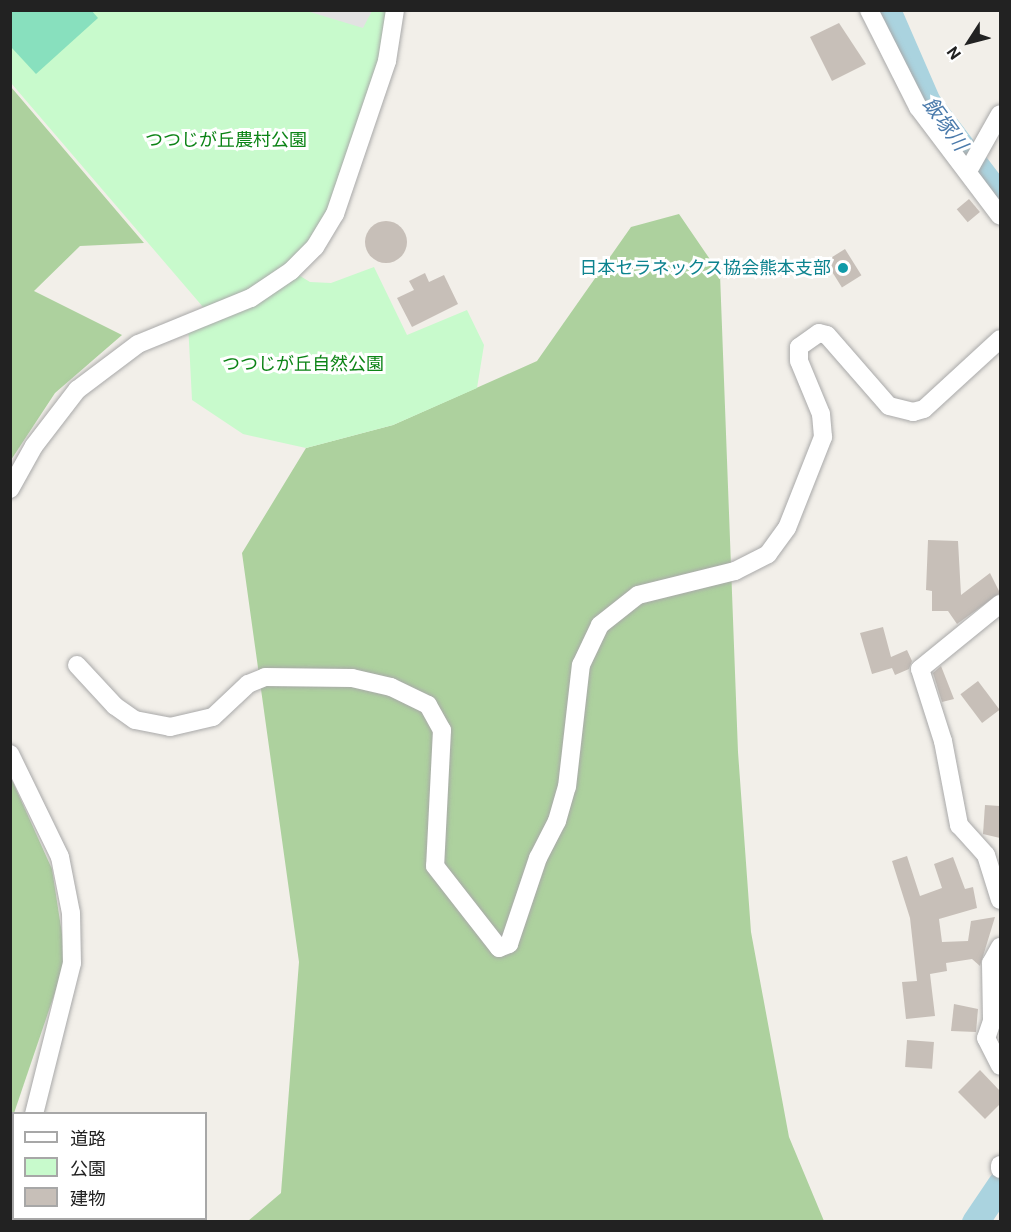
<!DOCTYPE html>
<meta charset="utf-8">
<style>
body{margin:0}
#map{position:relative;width:1011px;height:1232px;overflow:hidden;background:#f2efe9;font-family:Roboto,"Noto Sans JP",sans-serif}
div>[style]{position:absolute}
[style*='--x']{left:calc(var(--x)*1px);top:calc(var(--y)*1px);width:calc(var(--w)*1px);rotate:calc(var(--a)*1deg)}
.forest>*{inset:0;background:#add19e}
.park>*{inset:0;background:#c8facc}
.pitch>*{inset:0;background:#88e0be}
.parking>*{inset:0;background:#e2e2e2}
.river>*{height:27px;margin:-13.5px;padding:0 13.5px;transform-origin:13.5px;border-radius:13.5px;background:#aad3df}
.building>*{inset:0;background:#c7bfb8;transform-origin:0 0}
.round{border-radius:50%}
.roads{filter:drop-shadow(0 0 2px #a9a9a9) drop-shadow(0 0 2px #a9a9a9)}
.minor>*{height:18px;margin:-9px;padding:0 9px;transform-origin:9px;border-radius:9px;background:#fff}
.dots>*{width:16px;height:16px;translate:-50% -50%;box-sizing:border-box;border:3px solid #fff;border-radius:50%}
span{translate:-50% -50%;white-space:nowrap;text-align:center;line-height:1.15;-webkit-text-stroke:6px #fff;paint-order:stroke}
.park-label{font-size:18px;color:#0c8416}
.culture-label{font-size:18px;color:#0d838f}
.right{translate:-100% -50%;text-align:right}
.water-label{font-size:20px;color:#4a7aab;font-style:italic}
.frame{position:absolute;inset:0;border:12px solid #222;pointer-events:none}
.legend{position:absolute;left:12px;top:1112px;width:195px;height:108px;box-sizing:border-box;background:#fff;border:2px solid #a7a7a7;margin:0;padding:8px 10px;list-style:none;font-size:18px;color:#222}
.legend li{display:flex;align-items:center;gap:12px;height:30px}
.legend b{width:30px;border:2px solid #a7a7a7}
.north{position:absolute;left:939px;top:12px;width:60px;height:60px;-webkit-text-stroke:4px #fff;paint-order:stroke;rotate:234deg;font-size:16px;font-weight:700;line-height:24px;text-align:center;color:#222}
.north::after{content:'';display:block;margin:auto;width:21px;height:27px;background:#222;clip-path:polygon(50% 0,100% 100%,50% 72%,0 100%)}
</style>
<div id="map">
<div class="forest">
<div style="clip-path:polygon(11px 87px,144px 243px,80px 246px,34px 291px,122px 335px,55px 393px,11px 460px)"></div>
<div style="clip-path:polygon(679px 214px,720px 274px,738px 752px,751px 932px,789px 1137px,824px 1221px,248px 1221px,281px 1193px,299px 962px,242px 553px,306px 448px,393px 425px,537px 361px,631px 227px)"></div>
<div style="clip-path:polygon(11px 778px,52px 869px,66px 960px,11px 1122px)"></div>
</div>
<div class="park">
<div style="clip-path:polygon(11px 11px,395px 11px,335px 214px,292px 271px,310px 282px,331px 283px,374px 267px,407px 335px,467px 310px,484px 345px,477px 388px,393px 425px,306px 448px,243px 434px,192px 400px,188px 323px,209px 314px,11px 83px)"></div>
</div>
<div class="pitch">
<div style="clip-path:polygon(11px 10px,92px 11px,98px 18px,36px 74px,11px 47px)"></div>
</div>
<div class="parking">
<div style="clip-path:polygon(307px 11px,372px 11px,363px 28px)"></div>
</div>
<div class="river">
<div style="--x:887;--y:10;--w:100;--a:66.5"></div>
<div style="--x:927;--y:102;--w:120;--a:52.5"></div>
<div style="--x:975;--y:1222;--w:45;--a:-56"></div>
</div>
<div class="building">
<div style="clip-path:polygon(839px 23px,866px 64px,832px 81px,810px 37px)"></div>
<div style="left:969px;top:199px;width:17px;height:16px;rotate:50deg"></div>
<div class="round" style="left:365px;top:221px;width:42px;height:42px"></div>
<div style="left:845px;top:249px;width:31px;height:23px;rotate:58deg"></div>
<div style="clip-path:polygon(425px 273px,429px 282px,444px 275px,458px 304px,412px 327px,397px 298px,414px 290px,409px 281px)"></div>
<div style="clip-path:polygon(928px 540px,958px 541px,961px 595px,990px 573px,1000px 593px,957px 624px,948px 611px,932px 611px,932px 591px,926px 590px)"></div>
<div style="clip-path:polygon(883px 627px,891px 657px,907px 650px,912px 661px,909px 669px,895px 675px,892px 668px,872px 674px,860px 633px)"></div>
<div style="clip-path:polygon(941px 666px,954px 699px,942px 702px,933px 673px)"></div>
<div style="left:978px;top:681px;width:36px;height:22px;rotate:53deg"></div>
<div style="clip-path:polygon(985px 805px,1000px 806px,1000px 838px,983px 834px)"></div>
<div style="clip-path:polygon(907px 856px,920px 896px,942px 888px,934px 864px,953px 857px,965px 889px,973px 887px,977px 908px,939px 919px,942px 942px,968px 941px,971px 921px,995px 917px,980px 966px,972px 959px,946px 963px,947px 971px,930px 974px,935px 1016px,906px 1019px,902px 982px,917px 981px,910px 918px,892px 861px)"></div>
<div style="clip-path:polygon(954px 1004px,978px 1009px,976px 1032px,951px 1031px)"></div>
<div style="left:907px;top:1040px;width:27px;height:27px;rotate:4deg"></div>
<div style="clip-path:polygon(980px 1070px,1000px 1091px,1000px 1104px,985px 1119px,958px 1092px)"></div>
</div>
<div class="roads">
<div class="minor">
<div style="--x:869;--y:10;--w:109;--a:63.2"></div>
<div style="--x:918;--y:107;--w:136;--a:53"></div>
<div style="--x:968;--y:171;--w:65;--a:-60.7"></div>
<div style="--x:10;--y:489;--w:49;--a:-60.8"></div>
<div style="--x:34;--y:446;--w:71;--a:-52.5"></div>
<div style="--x:77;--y:390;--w:76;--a:-37"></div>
<div style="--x:138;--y:344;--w:122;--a:-22.2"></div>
<div style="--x:251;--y:298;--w:48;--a:-34"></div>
<div style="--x:291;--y:271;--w:34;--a:-45"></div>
<div style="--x:315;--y:247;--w:39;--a:-59"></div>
<div style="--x:335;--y:214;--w:162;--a:-71.2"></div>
<div style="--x:387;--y:61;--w:52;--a:-81.1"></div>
<div style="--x:1000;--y:604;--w:103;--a:140.9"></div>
<div style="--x:920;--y:669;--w:76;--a:72.3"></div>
<div style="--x:943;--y:741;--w:86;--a:79.2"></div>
<div style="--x:959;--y:825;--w:40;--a:48"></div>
<div style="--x:986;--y:855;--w:47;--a:72.7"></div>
<div style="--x:77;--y:665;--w:56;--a:47.2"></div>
<div style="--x:115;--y:706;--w:24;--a:35"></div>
<div style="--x:135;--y:720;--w:36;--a:11"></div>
<div style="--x:170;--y:727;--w:44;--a:-13.1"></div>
<div style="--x:213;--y:717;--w:48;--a:-43.3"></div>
<div style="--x:248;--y:684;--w:18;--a:-22"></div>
<div style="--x:265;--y:677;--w:87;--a:0.7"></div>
<div style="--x:352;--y:678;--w:40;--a:13"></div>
<div style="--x:391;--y:687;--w:41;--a:25.9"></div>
<div style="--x:428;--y:705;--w:29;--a:61"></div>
<div style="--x:442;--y:730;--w:136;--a:92.9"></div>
<div style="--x:435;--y:866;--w:104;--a:52"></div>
<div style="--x:499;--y:948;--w:11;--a:-22"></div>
<div style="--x:509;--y:944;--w:91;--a:-71.4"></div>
<div style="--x:538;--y:858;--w:42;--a:-62.8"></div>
<div style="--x:557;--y:821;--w:35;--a:-74"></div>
<div style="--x:567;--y:787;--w:123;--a:-83.5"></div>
<div style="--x:581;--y:665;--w:44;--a:-64.6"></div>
<div style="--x:600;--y:625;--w:48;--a:-38.3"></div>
<div style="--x:638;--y:595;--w:100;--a:-13.9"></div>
<div style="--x:735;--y:571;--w:37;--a:-27"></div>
<div style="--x:768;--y:554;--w:32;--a:-54"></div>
<div style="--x:787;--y:528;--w:98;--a:-68.4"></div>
<div style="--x:823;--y:437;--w:23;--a:-95"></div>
<div style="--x:821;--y:414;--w:57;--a:-112.5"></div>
<div style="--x:799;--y:361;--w:14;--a:-90"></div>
<div style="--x:799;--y:347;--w:24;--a:-35"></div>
<div style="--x:819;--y:333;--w:8;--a:14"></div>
<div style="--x:827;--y:335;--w:94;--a:48.9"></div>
<div style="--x:889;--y:406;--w:25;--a:14"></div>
<div style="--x:913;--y:412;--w:11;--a:-15"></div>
<div style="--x:924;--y:409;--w:103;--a:-42.6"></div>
<div style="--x:10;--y:754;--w:114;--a:64.1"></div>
<div style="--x:60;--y:857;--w:57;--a:78.9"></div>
<div style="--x:71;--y:913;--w:50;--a:88.9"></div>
<div style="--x:72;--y:963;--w:156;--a:104.1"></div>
<div style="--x:1000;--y:947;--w:18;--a:119"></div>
<div style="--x:991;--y:963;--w:58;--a:89"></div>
<div style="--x:992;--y:1021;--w:18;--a:109"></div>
<div style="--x:986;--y:1038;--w:31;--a:63"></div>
<div style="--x:1000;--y:1165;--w:4;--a:90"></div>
<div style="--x:10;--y:1187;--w:11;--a:-68"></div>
</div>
</div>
<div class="dots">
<div style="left:843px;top:268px;background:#0f9aa8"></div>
</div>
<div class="park-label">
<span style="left:226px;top:140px">つつじが丘農村公園</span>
<span style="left:303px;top:364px">つつじが丘自然公園</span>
</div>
<div class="culture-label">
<span class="right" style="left:831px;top:268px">日本セラネックス協会熊本支部</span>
</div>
<div class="water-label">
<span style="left:945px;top:124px;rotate:54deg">飯塚川</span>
</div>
<div class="frame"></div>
<ul class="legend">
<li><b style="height:8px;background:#fff"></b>道路</li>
<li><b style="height:16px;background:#c8facc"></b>公園</li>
<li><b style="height:16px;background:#c7bfb8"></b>建物</li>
</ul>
<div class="north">N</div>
</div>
